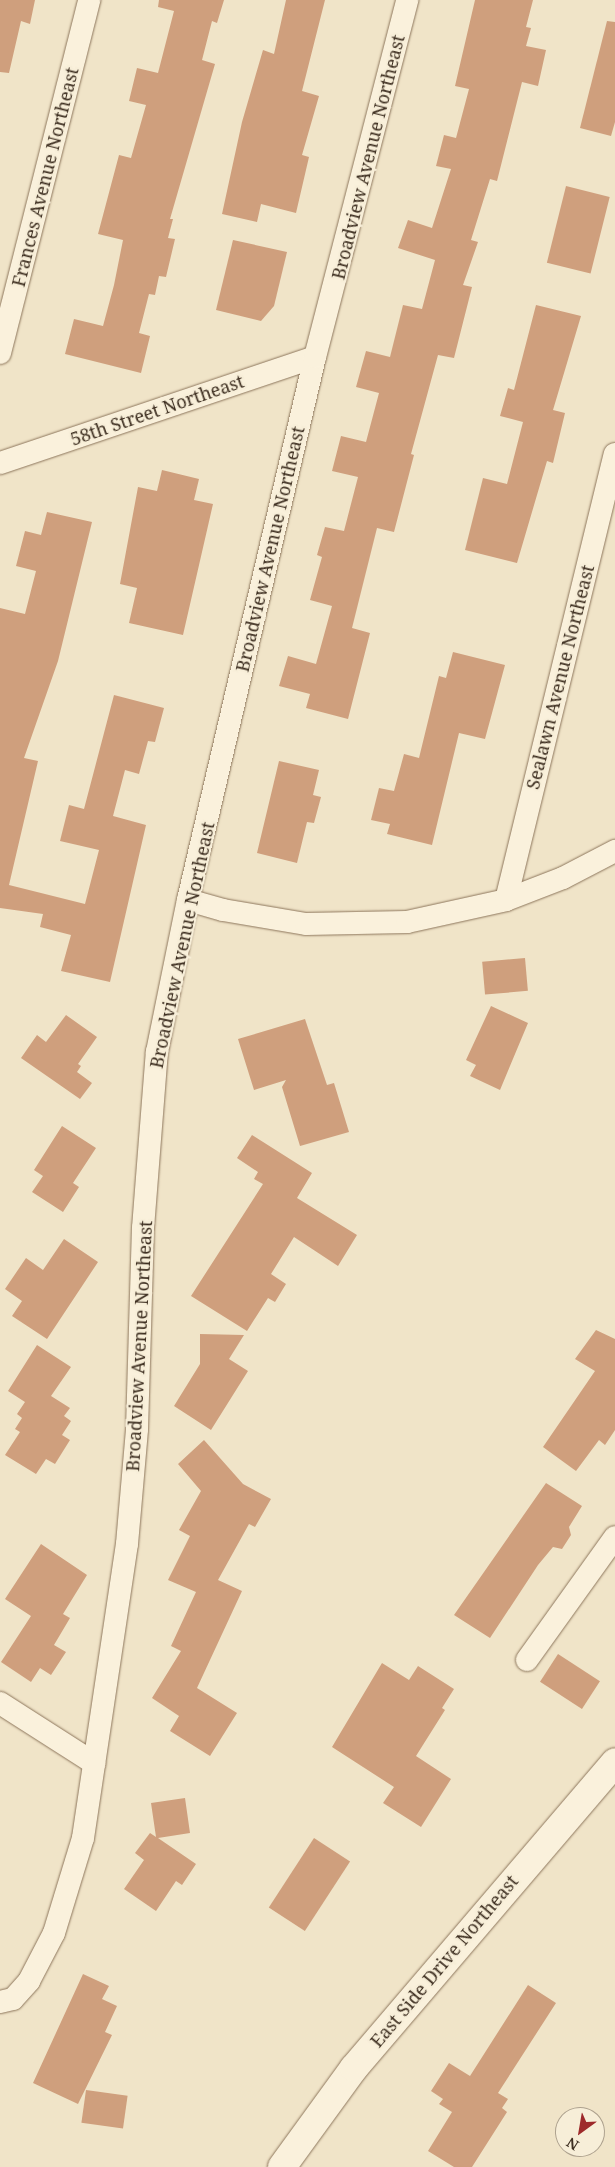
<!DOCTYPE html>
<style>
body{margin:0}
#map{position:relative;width:615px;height:2167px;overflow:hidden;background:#f0e4c8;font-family:"Noto Serif",serif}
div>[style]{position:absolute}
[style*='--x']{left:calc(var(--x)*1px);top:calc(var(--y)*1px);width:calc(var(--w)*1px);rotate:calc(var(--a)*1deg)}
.building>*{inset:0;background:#cf9f7d;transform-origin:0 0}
.roads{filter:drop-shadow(0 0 1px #8d765c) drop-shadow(0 0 1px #8d765c)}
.street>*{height:22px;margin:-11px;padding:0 11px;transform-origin:11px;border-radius:11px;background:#faf1dc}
.secondary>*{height:28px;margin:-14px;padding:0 14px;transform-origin:14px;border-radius:14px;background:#faf1dc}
span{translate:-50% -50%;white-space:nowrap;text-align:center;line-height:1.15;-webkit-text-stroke:4.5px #f7eed8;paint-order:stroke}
.street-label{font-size:18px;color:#3d2e20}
.north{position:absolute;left:555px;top:2107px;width:50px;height:50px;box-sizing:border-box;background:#f7eed8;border:1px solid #ada18e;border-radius:50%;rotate:212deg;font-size:14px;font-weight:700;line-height:20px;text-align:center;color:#3d2e20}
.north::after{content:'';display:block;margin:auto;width:18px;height:22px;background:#9e2a2b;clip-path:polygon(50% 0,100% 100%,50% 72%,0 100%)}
</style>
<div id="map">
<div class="building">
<div style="clip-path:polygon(0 0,35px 0,30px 24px,21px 21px,9px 73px,0 72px)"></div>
<div style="clip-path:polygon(159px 0,224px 0,217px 23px,212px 21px,202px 60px,215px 64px,170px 219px,173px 219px,168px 238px,175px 239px,166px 277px,159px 276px,155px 295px,149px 294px,139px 333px,150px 336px,141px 373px,65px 354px,74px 319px,103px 326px,114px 285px,123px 240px,98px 234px,119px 155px,131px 158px,146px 105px,129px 101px,137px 68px,158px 73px,174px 11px,158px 7px)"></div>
<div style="clip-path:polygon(286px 0,325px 0,302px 91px,319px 96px,302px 155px,309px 157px,296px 213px,261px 204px,257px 222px,222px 214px,242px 122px,263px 50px,274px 54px)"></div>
<div style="clip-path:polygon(475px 0,533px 0,526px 27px,531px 28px,526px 46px,546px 50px,538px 86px,522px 82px,497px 181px,490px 179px,471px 240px,478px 242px,463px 285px,472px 287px,454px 358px,438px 355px,411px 454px,414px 455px,394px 532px,377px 528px,352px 628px,370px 633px,348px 719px,306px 708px,310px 694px,279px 686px,288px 656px,316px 664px,332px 606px,310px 600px,322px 557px,317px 555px,325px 527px,344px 531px,358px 477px,332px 471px,341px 436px,366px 442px,379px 393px,356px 387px,366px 351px,390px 357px,403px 305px,422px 309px,435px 260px,398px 248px,408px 220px,432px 228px,451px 169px,436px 166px,444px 135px,456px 138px,469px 89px,455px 86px)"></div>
<div style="clip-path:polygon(607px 21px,615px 22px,615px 122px,611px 136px,580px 128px)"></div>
<div style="left:566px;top:186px;width:45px;height:79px;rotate:14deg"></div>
<div style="clip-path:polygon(233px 240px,287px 252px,274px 306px,261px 321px,216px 310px)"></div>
<div style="clip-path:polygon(536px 305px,581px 316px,553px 410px,565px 413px,553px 463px,547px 461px,517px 563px,465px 550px,483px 478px,507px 484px,523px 422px,500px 416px,508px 388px,514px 390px)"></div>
<div style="clip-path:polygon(162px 470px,199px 479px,194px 500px,213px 504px,183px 635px,129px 623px,137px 588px,120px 584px,138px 487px,157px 491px)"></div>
<div style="clip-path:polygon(47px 512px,92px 522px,58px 661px,24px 758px,38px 761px,9px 885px,85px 904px,99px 850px,60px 841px,69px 805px,84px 809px,114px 695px,164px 708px,155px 742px,148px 741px,139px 774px,125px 770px,113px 816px,146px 825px,110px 982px,61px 971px,71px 935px,40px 927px,43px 914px,0 908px,0 608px,25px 614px,36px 571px,16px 566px,25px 531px,41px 535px)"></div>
<div style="clip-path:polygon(453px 652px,505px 665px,485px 739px,459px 733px,432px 845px,387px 834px,390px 824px,371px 820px,379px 788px,394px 791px,404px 754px,419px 758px,439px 676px,446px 678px)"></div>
<div style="clip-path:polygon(279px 761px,319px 770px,313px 795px,321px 797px,314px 823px,307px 822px,297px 863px,257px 853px)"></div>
<div style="left:525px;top:958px;width:33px;height:43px;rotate:85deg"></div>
<div style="clip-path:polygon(491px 1006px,528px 1023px,500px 1090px,470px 1076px,476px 1065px,466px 1060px)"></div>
<div style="clip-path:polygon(66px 1015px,97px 1037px,78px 1064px,81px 1066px,77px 1072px,92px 1083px,80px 1099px,21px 1058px,37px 1035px,46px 1042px)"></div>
<div style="clip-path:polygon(305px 1019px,327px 1085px,334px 1083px,349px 1132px,300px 1146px,282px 1087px,286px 1080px,254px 1090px,238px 1039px)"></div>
<div style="clip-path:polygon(62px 1126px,96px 1148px,73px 1183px,79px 1187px,63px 1212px,32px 1192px,43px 1176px,34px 1170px)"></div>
<div style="clip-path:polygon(252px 1135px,312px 1173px,297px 1198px,357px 1235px,338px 1266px,294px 1237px,271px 1274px,286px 1284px,275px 1302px,268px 1298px,247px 1331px,191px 1296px,263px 1184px,254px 1179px,258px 1172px,237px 1158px)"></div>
<div style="clip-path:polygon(64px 1239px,98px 1262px,47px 1339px,12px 1316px,22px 1301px,5px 1289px,26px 1258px,43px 1270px)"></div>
<div style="clip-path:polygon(596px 1330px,615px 1339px,615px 1430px,605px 1445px,599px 1440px,576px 1471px,543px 1447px,595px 1371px,575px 1359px)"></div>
<div style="clip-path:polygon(200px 1334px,244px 1335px,229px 1359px,248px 1371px,211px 1430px,174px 1406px,200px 1364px)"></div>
<div style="clip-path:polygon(37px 1345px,71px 1367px,51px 1396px,70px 1408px,64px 1416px,71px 1421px,62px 1435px,70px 1440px,55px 1464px,46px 1459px,36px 1474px,5px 1455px,20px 1432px,15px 1429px,22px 1418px,17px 1414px,25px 1402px,8px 1391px)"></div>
<div style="clip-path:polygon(204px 1440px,243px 1484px,271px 1499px,255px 1527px,249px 1524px,218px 1580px,242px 1591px,197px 1688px,237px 1713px,210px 1756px,170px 1731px,179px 1716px,152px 1698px,181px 1651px,171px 1646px,196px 1592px,168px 1580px,190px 1536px,179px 1530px,201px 1491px,178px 1464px)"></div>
<div style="clip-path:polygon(546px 1483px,582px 1506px,569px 1527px,571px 1535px,562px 1549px,553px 1547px,538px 1565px,490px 1638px,454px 1615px)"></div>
<div style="clip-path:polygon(41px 1544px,87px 1575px,63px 1614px,70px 1618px,54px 1645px,66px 1652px,51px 1675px,40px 1668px,31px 1682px,1px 1662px,31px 1616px,5px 1599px)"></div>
<div style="left:558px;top:1654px;width:50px;height:33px;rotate:33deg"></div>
<div style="clip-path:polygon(382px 1663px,409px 1680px,418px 1666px,454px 1689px,442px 1708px,445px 1710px,416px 1756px,451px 1779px,421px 1827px,383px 1803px,394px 1787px,332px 1747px)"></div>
<div style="clip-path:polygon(185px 1798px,190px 1833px,158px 1838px,196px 1864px,182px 1885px,176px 1881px,156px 1911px,124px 1889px,144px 1860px,135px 1853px,150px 1833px,156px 1837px,151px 1803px)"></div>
<div style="left:314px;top:1838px;width:43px;height:83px;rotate:33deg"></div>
<div style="clip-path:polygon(83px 1974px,109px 1986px,102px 1999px,117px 2006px,105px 2032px,112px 2035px,78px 2104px,33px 2083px)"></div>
<div style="clip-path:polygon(528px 1985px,556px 2003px,498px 2093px,508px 2099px,502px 2108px,507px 2112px,472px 2167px,454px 2167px,428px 2151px,452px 2112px,439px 2104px,443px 2099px,431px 2091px,449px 2063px,470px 2076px)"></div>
<div style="left:86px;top:2090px;width:42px;height:33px;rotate:8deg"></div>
</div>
<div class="roads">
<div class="street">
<div style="--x:0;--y:353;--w:364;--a:-75.8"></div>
<div style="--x:0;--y:463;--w:332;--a:-18.6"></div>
<div style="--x:188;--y:900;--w:36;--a:16"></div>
<div style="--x:223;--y:910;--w:84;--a:9.6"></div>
<div style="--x:306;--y:924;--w:101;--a:-1.1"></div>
<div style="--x:407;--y:922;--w:101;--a:-12.5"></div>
<div style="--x:506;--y:900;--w:61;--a:-21.1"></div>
<div style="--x:563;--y:878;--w:59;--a:-27.4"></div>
<div style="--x:506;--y:900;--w:459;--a:-76.3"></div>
<div style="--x:527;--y:1660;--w:151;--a:-54.4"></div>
<div style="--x:0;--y:1703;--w:112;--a:32.6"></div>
<div style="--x:0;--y:2002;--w:13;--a:-13"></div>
<div style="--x:13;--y:1999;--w:24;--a:-48"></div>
<div style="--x:29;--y:1981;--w:54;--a:-62.5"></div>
<div style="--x:54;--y:1933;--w:99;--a:-73"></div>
<div style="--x:83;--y:1838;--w:297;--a:-81.5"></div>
<div style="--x:127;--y:1544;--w:115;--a:-85"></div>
<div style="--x:137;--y:1429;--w:201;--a:-88.3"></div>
<div style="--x:143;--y:1228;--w:177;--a:-85.5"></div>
<div style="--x:157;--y:1052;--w:155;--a:-78.5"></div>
<div style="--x:188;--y:900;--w:558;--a:-76.84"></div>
<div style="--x:315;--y:357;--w:369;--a:-75.5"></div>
</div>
<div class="secondary">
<div style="--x:282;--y:2167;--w:122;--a:-54"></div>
<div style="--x:354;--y:2068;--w:402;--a:-49.5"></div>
</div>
</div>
<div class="street-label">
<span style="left:368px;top:157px;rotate:-76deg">Broadview Avenue Northeast</span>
<span style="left:45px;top:177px;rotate:-76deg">Frances Avenue Northeast</span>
<span style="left:157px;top:410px;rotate:-19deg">58th Street Northeast</span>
<span style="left:270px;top:549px;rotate:-77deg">Broadview Avenue Northeast</span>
<span style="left:560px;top:677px;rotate:-76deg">Sealawn Avenue Northeast</span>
<span style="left:182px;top:945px;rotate:-78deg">Broadview Avenue Northeast</span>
<span style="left:139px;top:1346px;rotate:-87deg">Broadview Avenue Northeast</span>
<span style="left:444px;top:1961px;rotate:-50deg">East Side Drive Northeast</span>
</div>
<div class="north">N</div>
</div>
